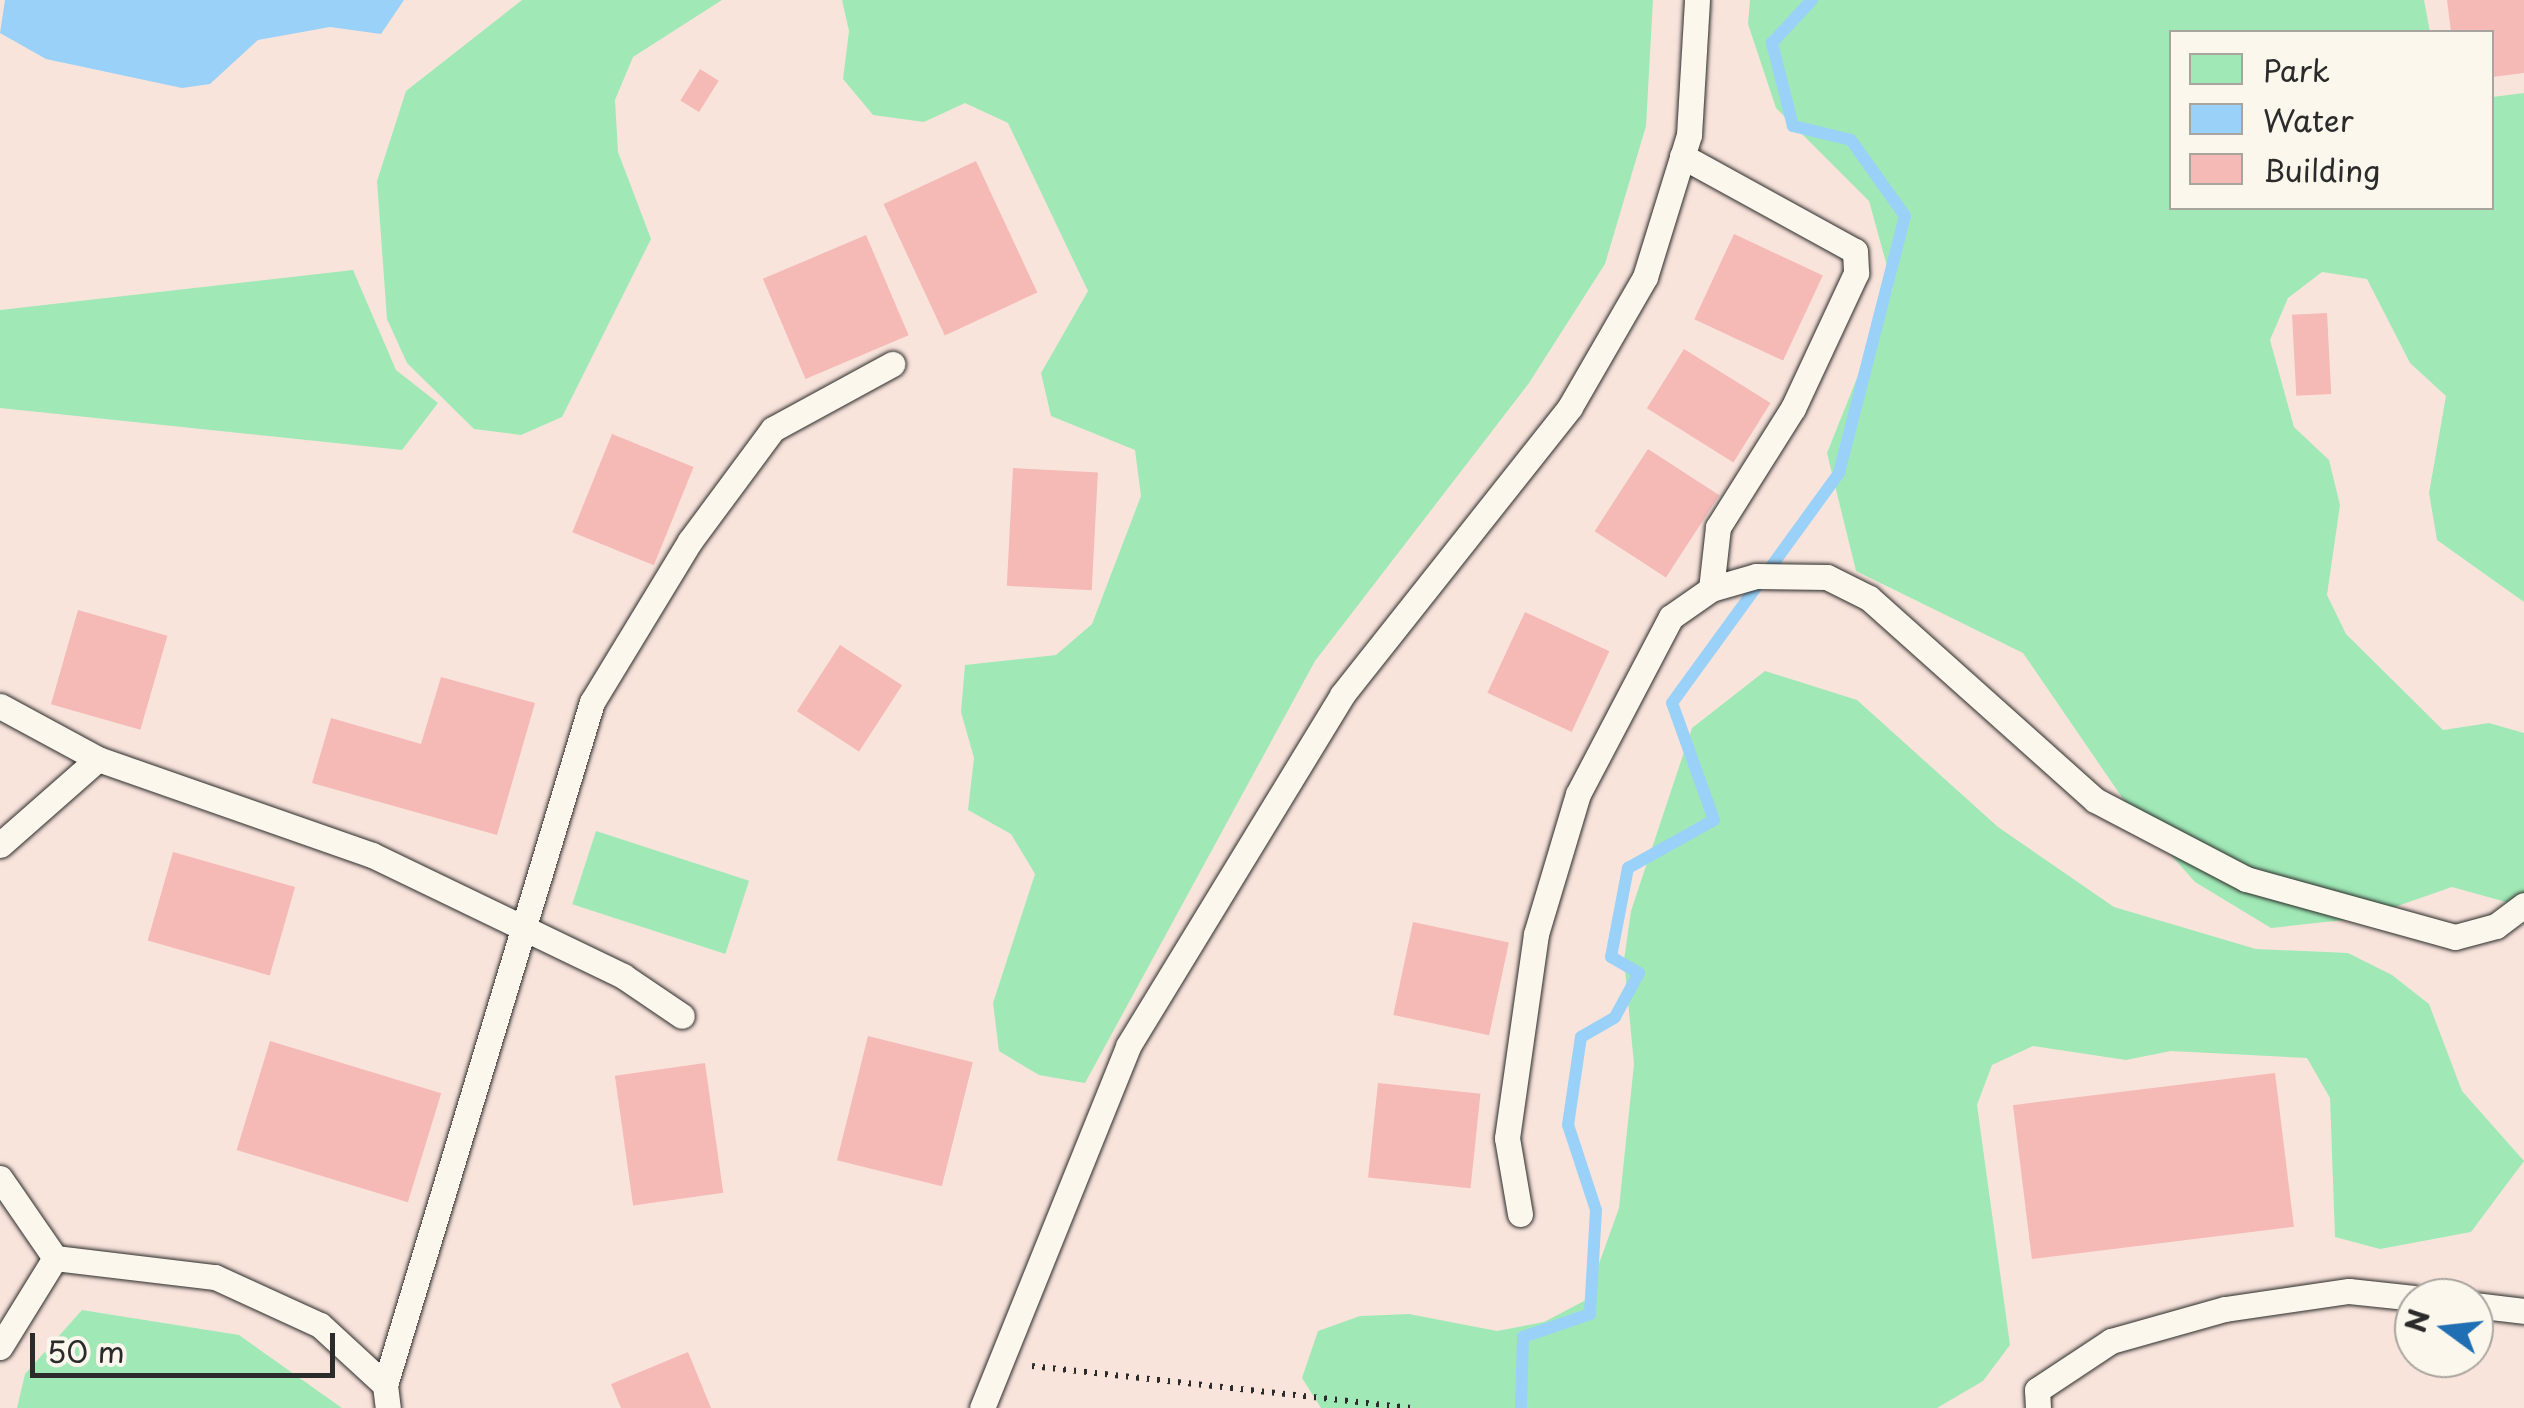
<!DOCTYPE html>
<style>
body{margin:0}
#map{position:relative;width:2524px;height:1408px;overflow:hidden;background:#f9e4dc;font-family:"Playpen Sans",sans-serif}
div>[style]{position:absolute}
[style*='--x']{left:calc(var(--x)*1px);top:calc(var(--y)*1px);width:calc(var(--w)*1px);rotate:calc(var(--a)*1deg)}
.green>*{inset:0;background:#a0e9b7;transform-origin:0 0}
.water>*{inset:0;background:#99d1f8}
.stream>*{height:12px;margin:-6px;padding:0 6px;transform-origin:6px;border-radius:6px;background:#99d1f8}
.building>*{inset:0;background:#f5b9b6;transform-origin:0 0}
.path>*{height:6px;margin-top:-3px;transform-origin:0;background:repeating-linear-gradient(90deg,#2b2b2b 0 2.5px,transparent 0 10.5px)}
.roads{filter:drop-shadow(0 0 2px #2b2b2b) drop-shadow(0 0 2px #2b2b2b)}
.lane>*{height:25px;margin:-12.5px;padding:0 12.5px;transform-origin:12.5px;border-radius:12.5px;background:#fbf7ec}
span{translate:-50% -50%;white-space:nowrap;text-align:center;line-height:1.15;-webkit-text-stroke:8px #fbf7ec;paint-order:stroke}
.legend{position:absolute;left:2169px;top:30px;width:325px;height:180px;box-sizing:border-box;background:#fbf7ec;border:2px solid #a8a59f;margin:0;padding:12px 18px;list-style:none;font-size:30px;color:#2b2b2b}
.legend li{display:flex;align-items:center;gap:20px;height:50px}
.legend b{width:50px;border:2px solid #a8a59f}
.north{position:absolute;left:2394px;top:1278px;width:100px;height:100px;box-sizing:border-box;background:#fbf7ec;border:2px solid #a8a59f;border-radius:50%;rotate:285deg;font-size:28px;font-weight:700;line-height:40px;text-align:center;color:#2b2b2b}
.north::after{content:'';display:block;margin:auto;width:35px;height:45px;background:#1f6fb2;clip-path:polygon(50% 0,100% 100%,50% 72%,0 100%)}
.scale{position:absolute;left:30px;top:1333px;width:305px;height:45px;box-sizing:border-box;border:5px solid #2b2b2b;border-top:0;padding-left:12px;font-size:30px;line-height:35px;white-space:nowrap;color:#2b2b2b;-webkit-text-stroke:8px #fbf7ec;paint-order:stroke}
</style>
<div id="map">
<div class="green">
<div style="clip-path:polygon(522px 0,722px 0,633px 57px,615px 100px,618px 152px,651px 239px,562px 417px,521px 435px,474px 429px,407px 363px,387px 319px,377px 181px,406px 91px)"></div>
<div style="clip-path:polygon(842px 0,1653px 0,1646px 126px,1605px 264px,1529px 383px,1315px 661px,1085px 1083px,1039px 1075px,999px 1051px,993px 1003px,1035px 874px,1011px 834px,968px 810px,974px 758px,961px 712px,965px 665px,1056px 655px,1092px 624px,1141px 496px,1135px 450px,1051px 416px,1041px 373px,1088px 291px,1008px 123px,965px 103px,924px 122px,873px 115px,843px 79px,849px 31px)"></div>
<div style="clip-path:polygon(1750px 0,2424px 0,2430px 32px,2172px 32px,2172px 208px,2492px 208px,2492px 97px,2524px 93px,2524px 602px,2437px 540px,2429px 493px,2446px 396px,2410px 363px,2367px 279px,2322px 272px,2288px 298px,2270px 340px,2294px 427px,2329px 460px,2340px 505px,2327px 595px,2346px 634px,2443px 730px,2489px 723px,2524px 733px,2524px 907px,2452px 887px,2363px 918px,2271px 928px,2195px 882px,2130px 809px,2023px 653px,1856px 571px,1827px 453px,1893px 288px,1869px 201px,1776px 108px,1748px 24px)"></div>
<div style="clip-path:polygon(353px 270px,396px 370px,438px 403px,402px 450px,0 408px,0 310px)"></div>
<div style="clip-path:polygon(1765px 671px,1857px 700px,1998px 827px,2114px 907px,2256px 949px,2348px 953px,2392px 975px,2429px 1004px,2462px 1091px,2524px 1161px,2471px 1232px,2380px 1249px,2335px 1237px,2330px 1098px,2307px 1058px,2171px 1051px,2126px 1060px,2033px 1046px,1992px 1065px,1977px 1105px,2010px 1345px,1983px 1381px,1937px 1408px,1321px 1408px,1302px 1378px,1318px 1331px,1360px 1316px,1409px 1314px,1497px 1331px,1544px 1322px,1586px 1300px,1619px 1208px,1634px 1064px,1624px 960px,1631px 911px,1692px 728px)"></div>
<div style="left:596px;top:831px;width:161px;height:77px;rotate:18deg"></div>
<div style="clip-path:polygon(82px 1310px,239px 1335px,342px 1408px,17px 1408px,25px 1374px)"></div>
</div>
<div class="water">
<div style="clip-path:polygon(5px 0,404px 0,381px 34px,330px 27px,258px 40px,210px 84px,182px 88px,46px 59px,0 33px)"></div>
</div>
<div class="stream">
<div style="--x:1521;--y:1408;--w:71;--a:-88.4"></div>
<div style="--x:1523;--y:1337;--w:71;--a:-18.9"></div>
<div style="--x:1590;--y:1314;--w:104;--a:-86.7"></div>
<div style="--x:1596;--y:1210;--w:89;--a:-108.2"></div>
<div style="--x:1568;--y:1125;--w:89;--a:-81.6"></div>
<div style="--x:1581;--y:1037;--w:39;--a:-30"></div>
<div style="--x:1615;--y:1017;--w:50;--a:-61.4"></div>
<div style="--x:1639;--y:973;--w:32;--a:-150"></div>
<div style="--x:1611;--y:957;--w:91;--a:-79.2"></div>
<div style="--x:1628;--y:868;--w:98;--a:-29.2"></div>
<div style="--x:1714;--y:820;--w:124;--a:-109.7"></div>
<div style="--x:1672;--y:703;--w:284;--a:-54"></div>
<div style="--x:1839;--y:473;--w:265;--a:-75.6"></div>
<div style="--x:1905;--y:216;--w:93;--a:-125.4"></div>
<div style="--x:1851;--y:140;--w:60;--a:-166.4"></div>
<div style="--x:1793;--y:126;--w:86;--a:-104.2"></div>
<div style="--x:1772;--y:43;--w:59;--a:-47.1"></div>
</div>
<div class="building">
<div style="clip-path:polygon(2447px 0,2524px 0,2524px 73px,2492px 77px,2492px 32px,2451px 32px)"></div>
<div style="left:700px;top:69px;width:22px;height:37px;rotate:32deg"></div>
<div style="left:976px;top:161px;width:145px;height:102px;rotate:65deg"></div>
<div style="left:1734px;top:234px;width:98px;height:94px;rotate:25deg"></div>
<div style="left:866px;top:235px;width:109px;height:112px;rotate:67deg"></div>
<div style="left:2327px;top:313px;width:81px;height:35px;rotate:87deg"></div>
<div style="left:1684px;top:349px;width:102px;height:70px;rotate:32deg"></div>
<div style="left:612px;top:434px;width:88px;height:106px;rotate:22deg"></div>
<div style="left:1648px;top:449px;width:85px;height:98px;rotate:33deg"></div>
<div style="left:1013px;top:468px;width:85px;height:118px;rotate:3deg"></div>
<div style="left:78px;top:610px;width:93px;height:98px;rotate:16deg"></div>
<div style="left:1525px;top:612px;width:93px;height:89px;rotate:25deg"></div>
<div style="left:840px;top:645px;width:74px;height:79px;rotate:33deg"></div>
<div style="clip-path:polygon(441px 677px,535px 703px,497px 835px,312px 783px,331px 718px,421px 744px)"></div>
<div style="left:173px;top:852px;width:127px;height:92px;rotate:16deg"></div>
<div style="left:1413px;top:922px;width:98px;height:95px;rotate:12deg"></div>
<div style="left:868px;top:1036px;width:108px;height:128px;rotate:14deg"></div>
<div style="left:270px;top:1041px;width:179px;height:114px;rotate:17deg"></div>
<div style="left:705px;top:1063px;width:131px;height:91px;rotate:82deg"></div>
<div style="left:2275px;top:1073px;width:155px;height:264px;rotate:83deg"></div>
<div style="left:1378px;top:1083px;width:103px;height:95px;rotate:6deg"></div>
<div style="clip-path:polygon(688px 1352px,711px 1408px,621px 1408px,611px 1384px)"></div>
</div>
<div class="path">
<div style="--x:1032;--y:1366;--w:384;--a:6.3"></div>
</div>
<div class="roads">
<div class="lane">
<div style="--x:1682;--y:156;--w:197;--a:28.8"></div>
<div style="--x:1855;--y:251;--w:22;--a:87"></div>
<div style="--x:1856;--y:273;--w:149;--a:115"></div>
<div style="--x:1793;--y:408;--w:141;--a:122.2"></div>
<div style="--x:1718;--y:527;--w:62;--a:96.4"></div>
<div style="--x:0;--y:706;--w:111;--a:28.4"></div>
<div style="--x:98;--y:759;--w:290;--a:19.3"></div>
<div style="--x:372;--y:855;--w:279;--a:25.7"></div>
<div style="--x:623;--y:976;--w:71;--a:34.1"></div>
<div style="--x:0;--y:845;--w:130;--a:-41.3"></div>
<div style="--x:0;--y:1178;--w:97;--a:55.5"></div>
<div style="--x:1520;--y:1214;--w:77;--a:-99.7"></div>
<div style="--x:1507;--y:1138;--w:206;--a:-81.9"></div>
<div style="--x:1536;--y:934;--w:146;--a:-73.3"></div>
<div style="--x:1578;--y:794;--w:200;--a:-62.3"></div>
<div style="--x:1671;--y:617;--w:49;--a:-35"></div>
<div style="--x:1711;--y:589;--w:47;--a:-16.1"></div>
<div style="--x:1756;--y:576;--w:71;--a:0.8"></div>
<div style="--x:1827;--y:577;--w:47;--a:26.6"></div>
<div style="--x:1869;--y:598;--w:303;--a:41.8"></div>
<div style="--x:2095;--y:800;--w:170;--a:27.6"></div>
<div style="--x:2246;--y:879;--w:217;--a:15.5"></div>
<div style="--x:2455;--y:937;--w:42;--a:-15"></div>
<div style="--x:2496;--y:926;--w:35;--a:-37"></div>
<div style="--x:2474;--y:1305;--w:50;--a:6.8"></div>
<div style="--x:0;--y:1347;--w:105;--a:-58.3"></div>
<div style="--x:55;--y:1258;--w:161;--a:6.8"></div>
<div style="--x:215;--y:1277;--w:115;--a:24.6"></div>
<div style="--x:320;--y:1325;--w:88;--a:42.7"></div>
<div style="--x:385;--y:1385;--w:23;--a:83"></div>
<div style="--x:385;--y:1385;--w:714;--a:-73.14"></div>
<div style="--x:592;--y:702;--w:188;--a:-58.7"></div>
<div style="--x:690;--y:541;--w:139;--a:-53.5"></div>
<div style="--x:773;--y:429;--w:136;--a:-28.6"></div>
<div style="--x:982;--y:1408;--w:390;--a:-68"></div>
<div style="--x:1128;--y:1046;--w:411;--a:-58.6"></div>
<div style="--x:1342;--y:695;--w:367;--a:-51.6"></div>
<div style="--x:1570;--y:407;--w:150;--a:-60"></div>
<div style="--x:1645;--y:277;--w:149;--a:-72.8"></div>
<div style="--x:1689;--y:135;--w:135;--a:-86.6"></div>
<div style="--x:2038;--y:1408;--w:18;--a:-93"></div>
<div style="--x:2037;--y:1390;--w:89;--a:-33.5"></div>
<div style="--x:2111;--y:1341;--w:118;--a:-15.7"></div>
<div style="--x:2225;--y:1309;--w:125;--a:-8.3"></div>
<div style="--x:2349;--y:1291;--w:65;--a:6.1"></div>
</div>
</div>
<ul class="legend">
<li><b style="height:28px;background:#a0e9b7"></b>Park</li>
<li><b style="height:28px;background:#99d1f8"></b>Water</li>
<li><b style="height:28px;background:#f5b9b6"></b>Building</li>
</ul>
<div class="north">N</div>
<div class="scale">50 m</div>
</div>
